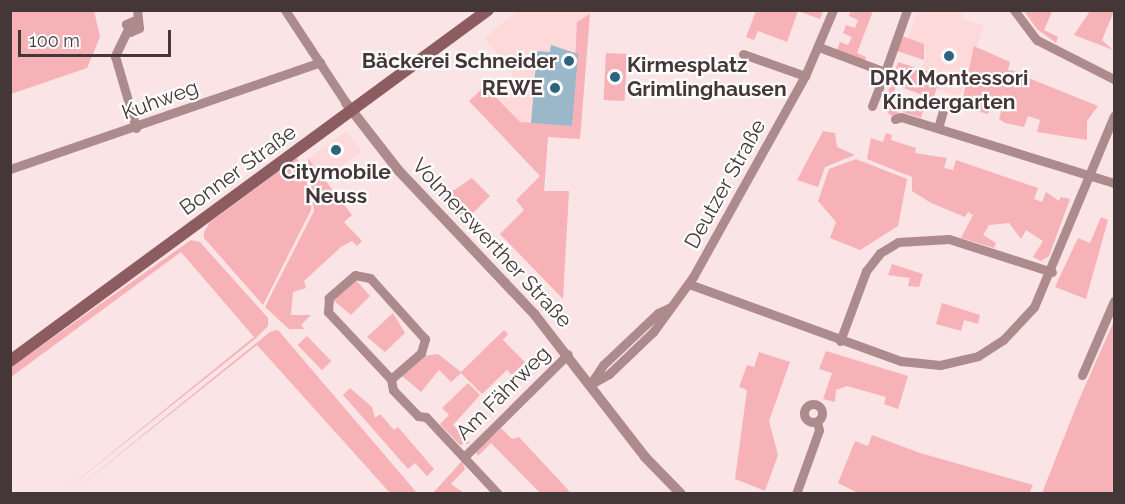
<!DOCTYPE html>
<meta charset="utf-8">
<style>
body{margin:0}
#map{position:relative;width:1125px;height:504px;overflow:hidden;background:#fae4e5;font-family:Raleway,sans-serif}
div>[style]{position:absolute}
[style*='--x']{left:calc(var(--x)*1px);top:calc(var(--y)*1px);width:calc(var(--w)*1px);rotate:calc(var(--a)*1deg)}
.built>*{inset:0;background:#fdd9da;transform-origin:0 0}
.green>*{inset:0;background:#f7b2b7;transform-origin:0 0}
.building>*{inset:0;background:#9ab8c9}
.minor>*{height:9px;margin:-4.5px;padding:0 4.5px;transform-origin:4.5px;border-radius:4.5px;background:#ad8a8c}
.minor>.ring{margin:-4.5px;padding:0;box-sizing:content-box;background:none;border:9px solid #ad8a8c;border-radius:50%}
.tertiary>*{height:10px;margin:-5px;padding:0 5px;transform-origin:5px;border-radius:5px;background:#ad8a8c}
.secondary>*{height:12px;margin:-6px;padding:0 6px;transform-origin:6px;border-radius:6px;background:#8d5c60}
.dots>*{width:16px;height:16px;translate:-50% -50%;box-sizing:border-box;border:3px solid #fff;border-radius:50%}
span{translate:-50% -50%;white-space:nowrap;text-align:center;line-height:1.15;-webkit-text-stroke:4.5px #fff;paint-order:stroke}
.poi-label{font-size:21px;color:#453738;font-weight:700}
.right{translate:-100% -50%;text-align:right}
.left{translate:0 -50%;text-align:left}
.street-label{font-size:21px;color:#453738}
.frame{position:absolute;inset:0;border:12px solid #453738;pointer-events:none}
.scale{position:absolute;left:18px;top:30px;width:153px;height:27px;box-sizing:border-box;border:3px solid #453738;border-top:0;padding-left:8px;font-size:18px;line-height:21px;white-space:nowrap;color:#453738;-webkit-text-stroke:4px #fff;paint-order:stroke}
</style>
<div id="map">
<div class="built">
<div style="clip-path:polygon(517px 11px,590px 11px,580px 139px,520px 122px,494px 95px,515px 78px,485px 38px)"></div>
<div style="clip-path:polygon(918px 11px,964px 11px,962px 19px,984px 26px,960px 97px,936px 89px,941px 76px,921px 69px,927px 53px,908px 38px)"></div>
<div style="left:346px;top:131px;width:26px;height:47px;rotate:54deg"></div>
</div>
<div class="green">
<div style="clip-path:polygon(11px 10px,94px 11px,100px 37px,87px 68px,11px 94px)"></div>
<div style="clip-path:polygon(756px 11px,756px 10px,823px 11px,820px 19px,798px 11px,787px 42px,758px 31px,754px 40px,746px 37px)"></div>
<div style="clip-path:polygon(851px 11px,873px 11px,857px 53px,866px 57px,865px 61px,837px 50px,840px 42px,848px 45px,852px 37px,843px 33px,846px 25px,855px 28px,858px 20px,849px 16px)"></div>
<div style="clip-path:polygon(1024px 11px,1058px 11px,1052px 12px,1044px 30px,1058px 37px,1056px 43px,1037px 29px)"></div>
<div style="clip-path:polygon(1090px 11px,1114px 11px,1102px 40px,1113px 50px,1074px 35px)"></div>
<div style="clip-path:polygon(590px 14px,580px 139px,548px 137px,544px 191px,569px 191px,563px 299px,500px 234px,524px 210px,516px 200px,540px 176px,469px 101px,485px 86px,520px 122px,572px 126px,577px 22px)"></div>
<div style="clip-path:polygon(902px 36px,924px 44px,924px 60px,894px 50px)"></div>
<div style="clip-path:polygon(974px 46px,1010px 62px,1008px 70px,1027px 73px,1026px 77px,1098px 106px,1087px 121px,1087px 140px,1037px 132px,1040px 120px,1028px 116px,1024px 127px,1005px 123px,999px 119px,1003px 105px,992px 102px,988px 114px,961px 107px)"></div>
<div style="left:606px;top:53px;width:21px;height:47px;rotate:3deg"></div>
<div style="clip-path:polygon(898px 62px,941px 76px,933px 99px,896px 85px,891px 101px,923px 111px,921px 118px,899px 111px,897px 117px,890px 115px,883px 107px)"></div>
<div style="clip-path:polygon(823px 131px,835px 133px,837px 147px,855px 155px,825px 167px,818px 187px,797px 180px)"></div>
<div style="clip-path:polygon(886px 133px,892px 135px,891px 140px,916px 148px,915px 153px,947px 158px,944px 168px,953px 170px,956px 160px,1038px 188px,1034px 199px,1042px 202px,1046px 192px,1059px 201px,1061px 197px,1070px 199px,1049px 256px,1041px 261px,1033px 257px,1043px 241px,1026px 230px,1021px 239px,1009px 223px,989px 225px,983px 235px,996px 243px,994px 248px,961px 238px,973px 215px,968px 212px,965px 217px,931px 203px,912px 191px,912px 177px,867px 159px,871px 138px,883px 142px)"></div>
<div style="clip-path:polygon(297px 158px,312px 197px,311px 210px,263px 305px,204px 238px,204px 232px,210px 222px)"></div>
<div style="clip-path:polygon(308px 158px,352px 215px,344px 222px,362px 241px,357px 246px,352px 241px,341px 247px,304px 281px,306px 288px,293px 292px,291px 315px,311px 315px,301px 325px,304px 329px,289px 329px,265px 307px,314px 211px)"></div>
<div style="clip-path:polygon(856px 159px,907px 179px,898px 226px,860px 250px,830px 238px,836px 222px,818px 201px,829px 169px)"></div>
<div style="clip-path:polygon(472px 178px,490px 196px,463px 223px,441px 199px)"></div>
<div style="clip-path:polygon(1101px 217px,1108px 220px,1086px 299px,1055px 287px,1078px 238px,1090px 243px)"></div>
<div style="clip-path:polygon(191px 240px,200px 242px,268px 318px,268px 326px,255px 339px,62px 493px,254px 337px,181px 252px,11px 377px,10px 368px)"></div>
<div style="clip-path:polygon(892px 264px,923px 274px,919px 287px,908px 286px,910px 278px,888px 275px)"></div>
<div style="clip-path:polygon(355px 279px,370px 296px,351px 315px,333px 300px)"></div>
<div style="clip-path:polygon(942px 303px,980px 315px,978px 324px,964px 320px,961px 331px,936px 324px)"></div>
<div style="clip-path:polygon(393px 313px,405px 333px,385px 352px,367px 337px)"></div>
<div style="clip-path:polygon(1114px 321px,1114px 493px,1042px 493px,1078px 402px)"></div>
<div style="clip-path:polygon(278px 330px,417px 493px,390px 493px,257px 345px,71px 493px,270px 332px)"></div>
<div style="clip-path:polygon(504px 330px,508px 334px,503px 340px,526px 363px,513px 376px,507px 370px,482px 394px,461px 373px,451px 382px,439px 370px,421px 392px,402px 376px,424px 356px,438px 354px,461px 372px)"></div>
<div style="left:307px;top:336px;width:35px;height:13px;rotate:46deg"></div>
<div style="clip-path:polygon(826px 351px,908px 376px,898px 409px,884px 404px,886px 397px,847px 386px,836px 390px,835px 402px,823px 399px,832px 373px,819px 369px)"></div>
<div style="clip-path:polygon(759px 352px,790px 362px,769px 421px,778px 455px,765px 491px,735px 479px,747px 390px,739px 387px,747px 365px,754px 367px)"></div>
<div style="clip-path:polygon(468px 383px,480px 395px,453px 425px,470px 443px,460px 445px,440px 424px,449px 415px,442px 408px)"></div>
<div style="clip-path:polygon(350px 388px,372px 407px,375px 418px,380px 414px,394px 430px,398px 427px,434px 469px,427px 476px,415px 463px,408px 469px,343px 395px)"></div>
<div style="clip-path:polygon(501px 428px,512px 439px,519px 437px,571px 493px,540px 493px,491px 443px,478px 456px,476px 452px)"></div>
<div style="clip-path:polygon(872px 435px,920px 453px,1033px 485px,1029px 494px,858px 493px,838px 483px,855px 441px,868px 446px)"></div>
<div style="clip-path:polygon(462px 461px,465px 469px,451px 484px,464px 493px,432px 494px)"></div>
</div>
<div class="building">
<div style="clip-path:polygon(551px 45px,578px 54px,572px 126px,531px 123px,537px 51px,550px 52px)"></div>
</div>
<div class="minor">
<div style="--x:285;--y:10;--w:111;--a:56.7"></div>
<div style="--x:1014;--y:10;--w:38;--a:53"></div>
<div style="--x:1037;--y:40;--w:86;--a:26.9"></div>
<div style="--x:135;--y:20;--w:10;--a:156"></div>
<div style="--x:126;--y:24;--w:9;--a:63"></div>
<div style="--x:130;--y:32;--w:10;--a:-24"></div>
<div style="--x:139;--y:28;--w:18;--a:-96"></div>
<div style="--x:127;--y:31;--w:28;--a:116"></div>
<div style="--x:115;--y:56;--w:75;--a:73.7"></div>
<div style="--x:819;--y:47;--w:71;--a:20.7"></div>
<div style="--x:885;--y:72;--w:66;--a:-70.5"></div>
<div style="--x:743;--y:54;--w:66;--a:19.5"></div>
<div style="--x:872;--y:106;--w:36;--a:-69"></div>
<div style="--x:895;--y:119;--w:6;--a:-18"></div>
<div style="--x:901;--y:117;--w:223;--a:17.2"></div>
<div style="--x:938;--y:128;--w:18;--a:-74"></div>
<div style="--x:10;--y:169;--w:328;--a:-19"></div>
<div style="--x:689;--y:284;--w:226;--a:20"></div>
<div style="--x:901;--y:361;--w:39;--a:6"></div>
<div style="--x:940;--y:365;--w:39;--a:-13"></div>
<div style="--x:978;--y:356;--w:30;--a:-33"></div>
<div style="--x:1003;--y:340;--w:45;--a:-46.8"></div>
<div style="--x:1034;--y:307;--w:207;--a:-67.3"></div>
<div style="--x:840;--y:341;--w:75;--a:-69.6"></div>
<div style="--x:866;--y:271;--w:23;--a:-52"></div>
<div style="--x:880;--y:253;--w:21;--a:-31"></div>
<div style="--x:898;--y:242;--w:51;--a:-3.4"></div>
<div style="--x:949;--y:239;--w:108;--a:17.8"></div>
<div style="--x:1082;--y:375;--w:81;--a:-66.6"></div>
<div style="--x:391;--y:379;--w:40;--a:-41"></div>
<div style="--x:421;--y:353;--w:15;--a:-74"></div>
<div style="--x:425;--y:339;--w:82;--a:-132"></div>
<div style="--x:370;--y:278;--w:15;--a:-169"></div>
<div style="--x:355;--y:275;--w:35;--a:139"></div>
<div style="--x:329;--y:298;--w:14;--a:94"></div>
<div style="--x:328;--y:312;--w:92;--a:46.8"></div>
<div style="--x:391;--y:379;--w:11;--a:80"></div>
<div style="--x:393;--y:390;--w:36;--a:46"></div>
<div style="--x:418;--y:416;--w:8;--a:7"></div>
<div style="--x:426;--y:417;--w:105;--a:46.9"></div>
<div style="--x:591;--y:383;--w:22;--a:-56"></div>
<div style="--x:603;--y:365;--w:76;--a:-43.4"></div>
<div style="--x:658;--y:313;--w:14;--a:-25"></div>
<div style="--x:591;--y:384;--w:21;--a:-29"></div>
<div style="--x:609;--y:374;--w:61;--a:-43.7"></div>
<div style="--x:653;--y:332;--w:68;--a:-54"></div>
<div style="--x:693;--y:277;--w:230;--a:-60.9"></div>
<div style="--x:805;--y:76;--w:72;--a:-67"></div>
<div class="ring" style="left:804px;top:404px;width:9px;height:9px"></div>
<div style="--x:464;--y:457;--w:146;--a:-44.7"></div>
<div style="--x:796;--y:494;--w:68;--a:-70.2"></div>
<div style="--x:819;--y:430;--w:8;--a:-104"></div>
</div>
<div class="tertiary">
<div style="--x:346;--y:103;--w:86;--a:52.1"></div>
<div style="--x:399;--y:171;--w:198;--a:46.6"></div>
<div style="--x:535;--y:315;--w:180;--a:52.2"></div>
<div style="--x:645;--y:457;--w:52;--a:45.8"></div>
</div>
<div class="secondary">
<div style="--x:10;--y:361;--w:593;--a:-36.29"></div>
</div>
<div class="dots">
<div style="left:949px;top:56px;background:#2e637f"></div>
<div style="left:569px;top:61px;background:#2e637f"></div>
<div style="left:615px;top:77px;background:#2e637f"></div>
<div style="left:555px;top:88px;background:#2e637f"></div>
<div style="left:336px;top:150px;background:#2e637f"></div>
</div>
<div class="poi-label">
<span class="right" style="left:557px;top:61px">Bäckerei Schneider</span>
<span class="left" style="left:627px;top:77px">Kirmesplatz<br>Grimlinghausen</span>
<span style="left:949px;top:90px">DRK Montessori<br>Kindergarten</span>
<span class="right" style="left:543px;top:88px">REWE</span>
<span style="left:336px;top:184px">Citymobile<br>Neuss</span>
</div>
<div class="street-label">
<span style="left:160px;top:100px;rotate:-20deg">Kuhweg</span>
<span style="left:238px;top:170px;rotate:-36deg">Bonner Straße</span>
<span style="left:725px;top:184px;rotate:-61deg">Deutzer Straße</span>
<span style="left:492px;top:243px;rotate:47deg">Volmerswerther Straße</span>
<span style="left:503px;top:393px;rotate:-45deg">Am Fährweg</span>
</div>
<div class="frame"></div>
<div class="scale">100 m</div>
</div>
